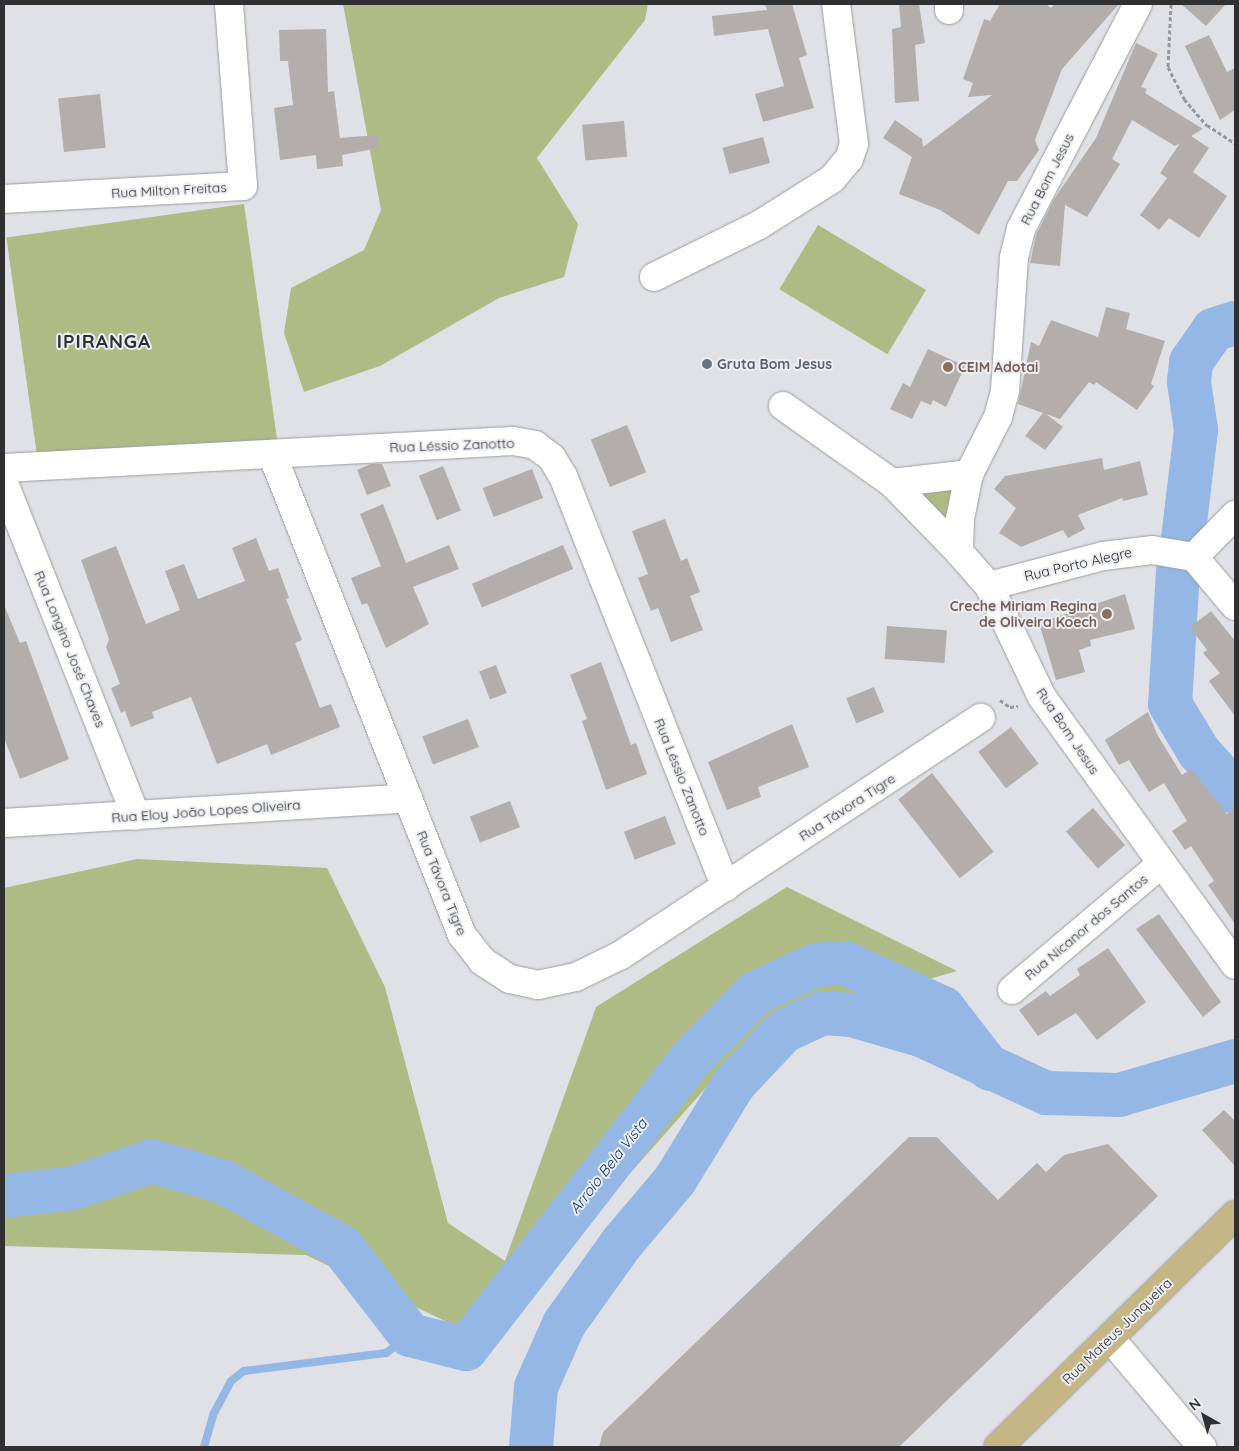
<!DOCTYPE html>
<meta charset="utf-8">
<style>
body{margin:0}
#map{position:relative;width:1239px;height:1451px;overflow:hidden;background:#dfe1e6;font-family:Quicksand,sans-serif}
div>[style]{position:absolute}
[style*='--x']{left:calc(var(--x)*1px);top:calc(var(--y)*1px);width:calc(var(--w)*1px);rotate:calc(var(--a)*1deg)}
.green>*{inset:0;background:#afbb85;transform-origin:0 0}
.stream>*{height:8px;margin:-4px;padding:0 4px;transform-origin:4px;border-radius:4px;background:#94b7e5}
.river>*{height:44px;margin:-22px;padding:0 22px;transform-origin:22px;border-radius:22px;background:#94b7e5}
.building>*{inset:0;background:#b3aeab;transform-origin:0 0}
.path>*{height:3px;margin-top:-1.5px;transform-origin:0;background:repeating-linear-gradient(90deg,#97989c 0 4px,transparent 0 6.5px)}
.roads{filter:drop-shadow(0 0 1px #9b9da1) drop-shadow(0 0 1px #9b9da1)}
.minor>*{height:28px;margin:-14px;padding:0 14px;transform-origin:14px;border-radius:14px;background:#fff}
.major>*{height:28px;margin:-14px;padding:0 14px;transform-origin:14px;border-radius:14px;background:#c6b686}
.dots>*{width:14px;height:14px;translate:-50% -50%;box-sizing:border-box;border:2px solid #eceef3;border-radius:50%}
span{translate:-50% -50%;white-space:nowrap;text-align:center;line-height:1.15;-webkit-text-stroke:4px #eceef3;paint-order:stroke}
.street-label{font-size:14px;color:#303032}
.worship-label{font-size:14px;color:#5b616d;font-weight:700}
.left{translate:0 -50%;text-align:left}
.education-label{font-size:14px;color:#785e54;font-weight:700}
.right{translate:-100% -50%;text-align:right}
.water-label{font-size:15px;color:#0a3a71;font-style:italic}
.district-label{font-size:19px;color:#303032;font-weight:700;letter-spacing:1px}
.frame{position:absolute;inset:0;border:5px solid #303032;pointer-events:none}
.north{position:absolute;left:1179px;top:1391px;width:50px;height:50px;-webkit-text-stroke:4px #eceef3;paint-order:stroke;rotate:322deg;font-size:14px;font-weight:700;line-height:20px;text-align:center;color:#303032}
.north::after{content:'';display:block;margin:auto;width:18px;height:22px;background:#303032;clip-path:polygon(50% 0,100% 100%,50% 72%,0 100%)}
</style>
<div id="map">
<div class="green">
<div style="clip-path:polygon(343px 4px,648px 4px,645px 20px,537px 158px,578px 224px,564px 277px,499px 298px,380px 366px,304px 392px,284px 333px,291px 288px,364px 250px,381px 210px)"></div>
<div style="left:244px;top:204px;width:239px;height:240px;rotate:82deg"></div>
<div style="left:818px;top:225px;width:126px;height:75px;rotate:31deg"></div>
<div style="clip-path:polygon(959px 482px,948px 534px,907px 491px)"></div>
<div style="clip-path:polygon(137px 859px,327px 868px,385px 987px,448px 1223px,505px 1261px,596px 1007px,787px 887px,957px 971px,758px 1029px,483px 1339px,306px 1255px,4px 1246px,4px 888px)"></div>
</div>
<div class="stream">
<div style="--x:204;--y:1447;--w:33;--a:-74"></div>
<div style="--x:213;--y:1415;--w:38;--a:-62"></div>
<div style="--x:231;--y:1381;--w:16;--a:-38"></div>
<div style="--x:244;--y:1371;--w:143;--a:-7.2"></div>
<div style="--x:386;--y:1353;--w:30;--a:-37"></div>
</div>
<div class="river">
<div style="--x:1183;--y:539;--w:110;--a:-83.2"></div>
<div style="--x:1196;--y:430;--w:49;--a:-98.3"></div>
<div style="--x:1189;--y:382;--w:20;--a:-84"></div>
<div style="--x:1191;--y:362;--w:39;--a:-55"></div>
<div style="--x:1213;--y:330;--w:23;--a:-18"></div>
<div style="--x:1178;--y:571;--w:133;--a:93.4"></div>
<div style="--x:1170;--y:704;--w:56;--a:58.9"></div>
<div style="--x:1199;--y:752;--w:54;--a:48"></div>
<div style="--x:4;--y:1196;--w:70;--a:-6.5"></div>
<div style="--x:74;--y:1188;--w:83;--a:-19.1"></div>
<div style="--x:152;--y:1161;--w:75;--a:16.3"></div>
<div style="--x:224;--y:1182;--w:135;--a:28.8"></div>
<div style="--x:342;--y:1247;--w:111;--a:52.3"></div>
<div style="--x:410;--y:1335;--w:58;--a:14"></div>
<div style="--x:466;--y:1349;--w:366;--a:-52.2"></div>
<div style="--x:690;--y:1060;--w:93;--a:-45.9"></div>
<div style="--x:755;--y:993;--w:67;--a:-24.7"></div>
<div style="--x:816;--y:965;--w:29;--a:-4"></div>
<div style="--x:845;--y:963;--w:108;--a:24.7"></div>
<div style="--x:943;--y:1008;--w:77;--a:52.4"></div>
<div style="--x:531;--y:1447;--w:60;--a:-85.2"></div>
<div style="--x:536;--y:1387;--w:69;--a:-66"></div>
<div style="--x:564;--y:1324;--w:98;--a:-54.5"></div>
<div style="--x:621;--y:1244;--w:84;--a:-49.8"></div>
<div style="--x:675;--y:1180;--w:113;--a:-58.4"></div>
<div style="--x:734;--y:1084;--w:73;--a:-46.7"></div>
<div style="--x:784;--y:1031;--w:43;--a:-24.8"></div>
<div style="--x:823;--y:1013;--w:29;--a:4"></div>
<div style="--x:852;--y:1015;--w:72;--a:16.2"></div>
<div style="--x:921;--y:1035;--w:138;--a:24.9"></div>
<div style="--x:1046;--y:1093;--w:73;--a:1.6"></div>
<div style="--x:1119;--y:1095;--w:121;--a:-16.3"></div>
</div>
<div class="building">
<div style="clip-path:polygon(765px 4px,792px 4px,807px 55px,799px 58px,814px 108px,763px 122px,755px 94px,784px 86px,768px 29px,714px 36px,712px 16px,767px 10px)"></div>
<div style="clip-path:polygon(899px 4px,919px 4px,925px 43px,915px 45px,919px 101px,895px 103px,892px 29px,901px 27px)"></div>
<div style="clip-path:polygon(1000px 4px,1046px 4px,1051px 8px,1055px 4px,1119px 4px,1062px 69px,1035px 140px,1039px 150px,1017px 181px,1008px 181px,979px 235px,940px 210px,899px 194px,912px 157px,883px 138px,895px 120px,922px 139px,923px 147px,992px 95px,968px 97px,973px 83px,963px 79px,984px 19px,990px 21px)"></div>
<div style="clip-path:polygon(1181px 4px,1226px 4px,1206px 26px)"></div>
<div style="clip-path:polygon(326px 29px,328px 92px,334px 91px,340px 138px,377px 135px,379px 148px,342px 155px,343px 166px,317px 169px,316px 155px,280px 160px,274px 108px,293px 105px,288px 61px,280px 61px,279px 30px)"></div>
<div style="clip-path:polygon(1209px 35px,1227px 72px,1235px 68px,1235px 110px,1220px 120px,1185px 46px)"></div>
<div style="clip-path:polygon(1136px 43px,1158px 54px,1141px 87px,1147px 89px,1145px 93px,1203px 129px,1191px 136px,1209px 148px,1193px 172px,1227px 196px,1199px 238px,1169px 218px,1159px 230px,1140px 215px,1167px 178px,1160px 173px,1180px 143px,1175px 146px,1132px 120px,1112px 159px,1120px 164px,1087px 217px,1065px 205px,1060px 266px,1030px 263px,1036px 235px,1054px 199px,1096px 138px)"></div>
<div style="left:100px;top:94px;width:54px;height:42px;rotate:84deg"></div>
<div style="left:624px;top:121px;width:36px;height:42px;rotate:85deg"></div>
<div style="left:763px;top:137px;width:27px;height:42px;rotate:75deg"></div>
<div style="clip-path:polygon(1106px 307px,1130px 313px,1126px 329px,1165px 341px,1151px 384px,1154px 386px,1137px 410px,1096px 382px,1094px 385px,1089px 382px,1060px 419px,1046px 414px,1063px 427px,1045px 450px,1025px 436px,1043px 413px,1018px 404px,1031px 342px,1039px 346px,1051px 320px,1098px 337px)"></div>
<div style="clip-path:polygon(928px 349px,965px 366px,946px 407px,933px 400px,931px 405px,921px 401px,912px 419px,890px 409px,903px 383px,910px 387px)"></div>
<div style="left:627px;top:425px;width:51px;height:39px;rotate:68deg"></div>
<div style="clip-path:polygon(1102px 458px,1104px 470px,1140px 461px,1148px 495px,1123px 501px,1122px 498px,1078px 515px,1085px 529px,1068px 538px,1063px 530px,1021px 547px,999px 533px,1016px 508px,994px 489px,1005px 476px)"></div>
<div style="clip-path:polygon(371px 464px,382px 464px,391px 486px,367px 495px,357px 470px)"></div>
<div style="left:443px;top:466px;width:48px;height:26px;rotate:68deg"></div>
<div style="left:532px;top:469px;width:31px;height:53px;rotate:69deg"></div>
<div style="clip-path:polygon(383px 504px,406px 563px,449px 545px,459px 569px,413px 587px,429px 624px,386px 648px,367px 603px,362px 605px,351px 578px,381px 566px,360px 514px)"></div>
<div style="clip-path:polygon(665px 519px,681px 561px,687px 558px,700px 592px,690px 596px,703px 630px,671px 642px,658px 608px,651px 611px,638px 578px,648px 574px,632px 531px)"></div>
<div style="clip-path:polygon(256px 538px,269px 571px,278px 568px,289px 598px,286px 599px,302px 640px,295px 643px,320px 708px,331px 704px,340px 727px,271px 755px,267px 744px,217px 764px,191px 697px,152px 712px,154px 718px,131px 727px,125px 711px,121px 713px,111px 688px,120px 684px,106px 647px,109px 639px,81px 560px,116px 546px,146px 624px,180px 610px,165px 571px,184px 564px,198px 599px,245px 581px,232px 548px)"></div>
<div style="left:563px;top:545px;width:26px;height:99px;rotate:67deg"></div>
<div style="clip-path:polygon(1125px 594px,1135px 629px,1090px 640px,1091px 646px,1079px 650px,1085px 672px,1056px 680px,1039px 623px)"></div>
<div style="clip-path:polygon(4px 605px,20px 643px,26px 641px,69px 759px,20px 779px,4px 738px)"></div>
<div style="clip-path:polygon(1211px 611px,1235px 641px,1235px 716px,1209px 681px,1220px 673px,1203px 653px,1207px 650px,1190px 627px)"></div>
<div style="left:887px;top:626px;width:60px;height:33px;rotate:4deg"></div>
<div style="clip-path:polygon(601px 662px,631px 745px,636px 743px,647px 774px,606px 790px,582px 721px,587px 719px,570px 675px)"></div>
<div style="left:496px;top:665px;width:30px;height:18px;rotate:69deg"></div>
<div style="left:874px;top:687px;width:27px;height:30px;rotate:68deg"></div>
<div style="clip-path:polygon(1148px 712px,1157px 734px,1182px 775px,1191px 769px,1227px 814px,1235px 808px,1235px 924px,1208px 885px,1214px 881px,1191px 846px,1185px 850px,1172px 831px,1187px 821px,1164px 783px,1149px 792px,1129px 760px,1119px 765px,1105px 740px)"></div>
<div style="left:468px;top:719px;width:30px;height:49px;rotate:69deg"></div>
<div style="clip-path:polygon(792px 724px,809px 767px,758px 787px,761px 797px,727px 810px,708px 762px)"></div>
<div style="left:1011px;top:727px;width:46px;height:41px;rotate:53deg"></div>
<div style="left:932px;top:773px;width:100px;height:43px;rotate:52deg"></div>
<div style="left:510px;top:801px;width:28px;height:43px;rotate:69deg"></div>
<div style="left:1093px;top:808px;width:49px;height:36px;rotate:49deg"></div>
<div style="left:665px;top:816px;width:30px;height:44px;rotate:69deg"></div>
<div style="clip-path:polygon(1159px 914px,1221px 1002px,1203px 1017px,1136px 929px)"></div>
<div style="clip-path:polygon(1108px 948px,1146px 1002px,1097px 1040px,1076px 1013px,1038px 1036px,1019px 1010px,1046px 991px,1050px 996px,1080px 975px,1077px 969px)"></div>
<div style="clip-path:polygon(1224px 1110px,1235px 1121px,1235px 1166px,1202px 1130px)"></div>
<div style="clip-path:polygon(909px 1137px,937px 1137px,998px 1200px,1037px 1163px,1046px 1172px,1064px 1155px,1108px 1144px,1158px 1196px,899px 1447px,599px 1447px,603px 1432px)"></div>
</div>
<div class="path">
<div style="--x:1171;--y:4;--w:63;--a:92.7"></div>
<div style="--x:1168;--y:67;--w:36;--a:63"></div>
<div style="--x:1184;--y:99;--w:35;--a:49"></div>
<div style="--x:1207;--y:125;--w:33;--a:33"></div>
<div style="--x:1000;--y:700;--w:12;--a:35"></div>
<div style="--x:1010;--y:707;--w:8;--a:-7"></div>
</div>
<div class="roads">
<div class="minor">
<div style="--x:949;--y:4;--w:6;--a:90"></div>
<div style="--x:1138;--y:4;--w:254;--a:117.5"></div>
<div style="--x:1021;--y:229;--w:30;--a:104"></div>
<div style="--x:1014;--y:258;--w:133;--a:93.9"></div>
<div style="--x:1005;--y:391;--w:27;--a:105"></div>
<div style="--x:998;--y:417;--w:64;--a:117"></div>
<div style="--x:969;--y:474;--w:46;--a:101.3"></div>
<div style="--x:960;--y:519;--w:33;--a:92"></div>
<div style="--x:959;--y:552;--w:45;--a:48.6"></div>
<div style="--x:989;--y:586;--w:123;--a:64.5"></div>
<div style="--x:1042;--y:697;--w:330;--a:54.2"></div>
<div style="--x:4;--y:199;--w:239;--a:-3.1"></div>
<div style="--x:243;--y:186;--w:183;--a:-94.4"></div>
<div style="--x:654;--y:277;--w:117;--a:-26.3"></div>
<div style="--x:759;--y:225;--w:86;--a:-32.2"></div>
<div style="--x:832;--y:179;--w:26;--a:-50"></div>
<div style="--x:849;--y:159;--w:16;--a:-72"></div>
<div style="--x:854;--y:144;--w:141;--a:-97.3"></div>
<div style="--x:783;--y:406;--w:133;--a:35.2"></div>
<div style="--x:892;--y:483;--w:96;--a:45.8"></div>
<div style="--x:272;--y:454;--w:517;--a:68.45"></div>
<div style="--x:462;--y:935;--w:33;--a:52"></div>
<div style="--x:482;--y:961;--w:33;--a:33"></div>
<div style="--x:510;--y:979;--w:29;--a:12"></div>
<div style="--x:538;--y:985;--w:39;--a:-12"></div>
<div style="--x:576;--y:977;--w:50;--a:-26.1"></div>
<div style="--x:621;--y:955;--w:431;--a:-33.4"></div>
<div style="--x:4;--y:468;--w:510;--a:-3.04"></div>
<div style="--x:513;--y:441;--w:22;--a:10"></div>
<div style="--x:535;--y:445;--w:21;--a:37"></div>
<div style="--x:552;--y:458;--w:21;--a:59"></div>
<div style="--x:563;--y:476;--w:442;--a:68.4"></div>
<div style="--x:4;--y:483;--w:358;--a:68.4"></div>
<div style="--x:892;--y:483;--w:78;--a:-6.7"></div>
<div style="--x:1194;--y:557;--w:59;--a:-45.7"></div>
<div style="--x:989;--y:586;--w:118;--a:-14.7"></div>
<div style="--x:1103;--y:556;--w:49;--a:-7"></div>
<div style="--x:1152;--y:550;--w:43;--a:9.5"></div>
<div style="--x:1194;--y:557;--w:64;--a:50.1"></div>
<div style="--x:4;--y:823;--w:405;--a:-3.5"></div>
<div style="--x:1012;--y:990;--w:195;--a:-40.2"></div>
<div style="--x:1110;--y:1338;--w:143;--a:49.8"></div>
</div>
<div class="major">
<div style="--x:998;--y:1447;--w:332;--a:-44.4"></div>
</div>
</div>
<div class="dots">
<div style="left:707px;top:364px;background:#6b7280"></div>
<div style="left:948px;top:367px;background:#8d6e63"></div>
<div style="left:1107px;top:614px;background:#8d6e63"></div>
</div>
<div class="street-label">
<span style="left:1047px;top:179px;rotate:-63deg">Rua Bom Jesus</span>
<span style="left:169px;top:190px;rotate:-3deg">Rua Milton Freitas</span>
<span style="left:452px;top:445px;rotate:-2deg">Rua Léssio Zanotto</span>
<span style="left:1078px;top:564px;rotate:-13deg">Rua Porto Alegre</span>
<span style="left:70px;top:649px;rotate:68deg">Rua Longino José Chaves</span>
<span style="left:1068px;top:731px;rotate:56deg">Rua Bom Jesus</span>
<span style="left:682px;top:777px;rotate:68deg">Rua Léssio Zanotto</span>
<span style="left:847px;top:807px;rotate:-33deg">Rua Távora Tigre</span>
<span style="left:206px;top:811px;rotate:-4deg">Rua Eloy João Lopes Oliveira</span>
<span style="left:442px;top:883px;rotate:68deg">Rua Távora Tigre</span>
<span style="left:1086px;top:927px;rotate:-40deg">Rua Nicanor dos Santos</span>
<span style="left:1117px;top:1331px;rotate:-44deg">Rua Mateus Junqueira</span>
</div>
<div class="worship-label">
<span class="left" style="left:717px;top:364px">Gruta Bom Jesus</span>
</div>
<div class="education-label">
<span class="left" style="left:958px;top:367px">CEIM Adotai</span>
<span class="right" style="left:1097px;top:614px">Creche Miriam Regina<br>de Oliveira Koech</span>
</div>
<div class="water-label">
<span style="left:608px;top:1166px;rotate:-52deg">Arroio Bela Vista</span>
</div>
<div class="district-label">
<span style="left:104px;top:342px">IPIRANGA</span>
</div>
<div class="frame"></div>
<div class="north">N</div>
</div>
